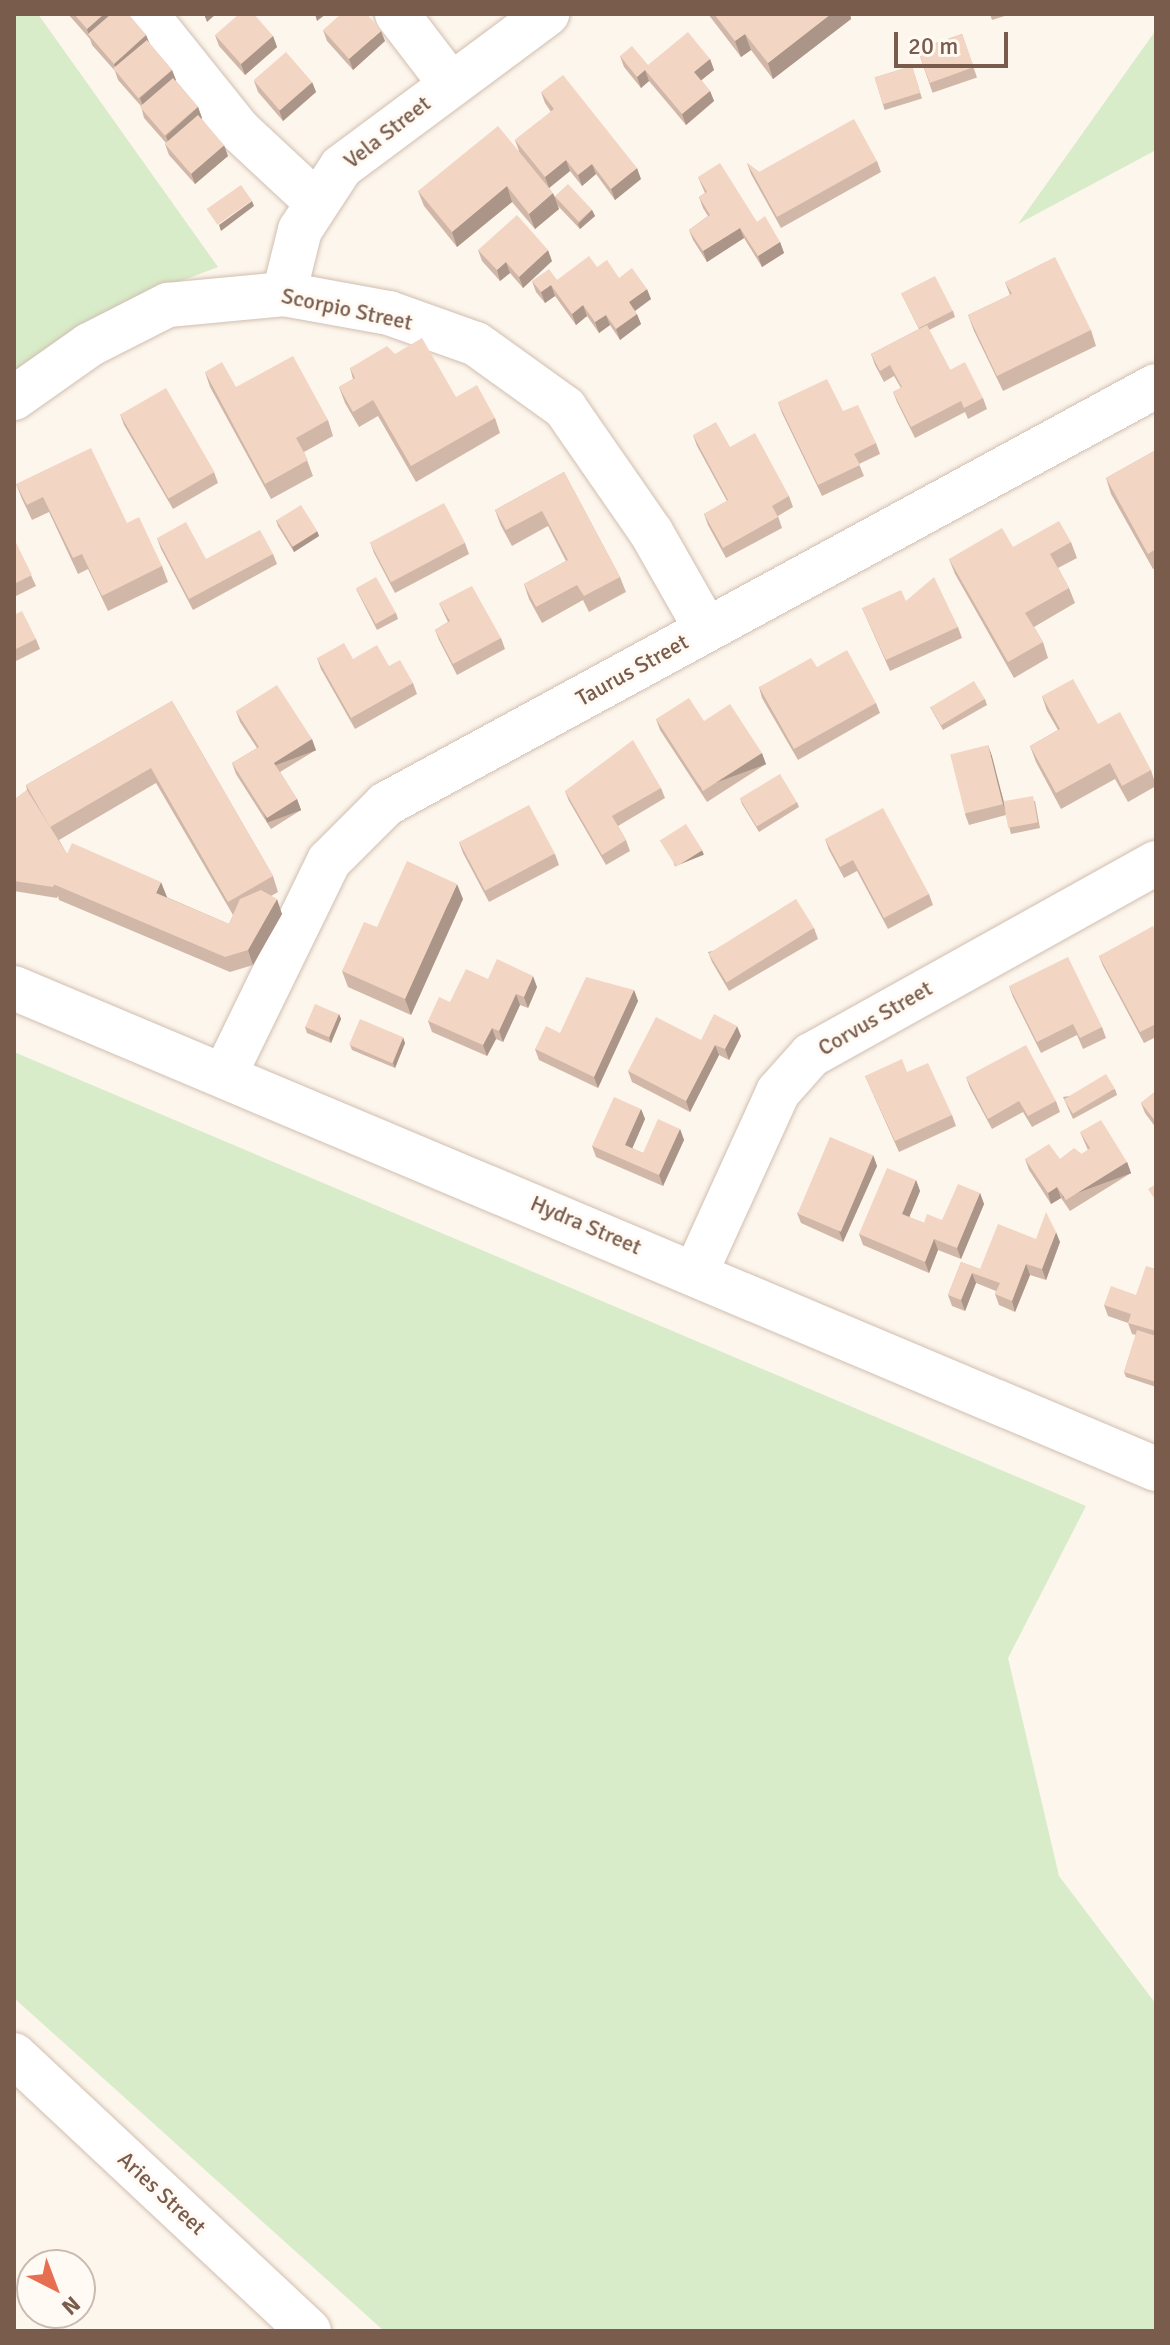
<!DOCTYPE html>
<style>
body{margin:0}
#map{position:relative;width:1170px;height:2345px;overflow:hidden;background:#fdf6ec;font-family:Signika,sans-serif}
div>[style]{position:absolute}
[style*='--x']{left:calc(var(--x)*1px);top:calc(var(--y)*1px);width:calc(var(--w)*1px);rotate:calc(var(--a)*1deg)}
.green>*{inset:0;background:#d8ecc9}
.roads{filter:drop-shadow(0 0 2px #d1beb0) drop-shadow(0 0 2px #d1beb0)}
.minor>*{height:44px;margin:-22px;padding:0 22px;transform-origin:22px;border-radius:22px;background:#fff}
.wall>*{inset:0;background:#d1b7a8;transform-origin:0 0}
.shaded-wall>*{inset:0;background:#aa9588;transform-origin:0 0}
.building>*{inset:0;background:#f3d5c3;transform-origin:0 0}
span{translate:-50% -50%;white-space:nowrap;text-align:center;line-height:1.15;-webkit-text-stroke:6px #fffaf3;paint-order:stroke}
.street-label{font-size:22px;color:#7a5c4d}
.frame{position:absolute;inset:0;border:16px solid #7a5c4d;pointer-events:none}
.north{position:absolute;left:16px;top:2249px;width:80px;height:80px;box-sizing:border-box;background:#fffaf3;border:2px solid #cabbb1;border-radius:50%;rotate:138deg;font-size:22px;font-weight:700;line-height:32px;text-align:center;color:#7a5c4d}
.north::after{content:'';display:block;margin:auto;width:28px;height:36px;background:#e76f51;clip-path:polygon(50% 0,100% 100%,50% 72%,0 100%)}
.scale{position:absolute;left:894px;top:32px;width:114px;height:36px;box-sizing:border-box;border:4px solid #7a5c4d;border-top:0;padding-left:10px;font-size:24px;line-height:28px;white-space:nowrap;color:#7a5c4d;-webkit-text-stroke:6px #fffaf3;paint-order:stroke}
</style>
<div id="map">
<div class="green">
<div style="clip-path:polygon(14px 14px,38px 14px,218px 267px,144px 295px,14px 381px)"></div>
<div style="clip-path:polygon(1156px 30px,1156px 150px,1018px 224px)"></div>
<div style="clip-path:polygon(14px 1052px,1086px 1506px,1008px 1658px,1059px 1876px,1156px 2004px,1156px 2331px,384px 2331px,14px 1998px)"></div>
</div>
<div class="roads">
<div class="minor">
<div style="--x:146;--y:14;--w:149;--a:51.3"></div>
<div style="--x:239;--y:130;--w:103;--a:43"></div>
<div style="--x:397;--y:14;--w:87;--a:52.5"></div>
<div style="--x:284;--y:294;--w:66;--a:-76"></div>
<div style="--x:300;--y:230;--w:75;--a:-56.9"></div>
<div style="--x:341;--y:167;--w:257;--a:-36.6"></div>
<div style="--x:14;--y:398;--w:92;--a:-35.2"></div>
<div style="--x:89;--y:345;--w:89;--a:-26.9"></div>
<div style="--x:168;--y:305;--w:117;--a:-5.4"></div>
<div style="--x:284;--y:294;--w:107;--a:10.3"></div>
<div style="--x:389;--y:313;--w:92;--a:19.6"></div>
<div style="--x:476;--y:344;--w:110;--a:35.7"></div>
<div style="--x:565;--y:408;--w:151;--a:55.3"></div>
<div style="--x:651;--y:532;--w:112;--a:60.4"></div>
<div style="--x:14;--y:988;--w:1239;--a:22.84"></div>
<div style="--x:226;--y:1072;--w:235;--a:-64"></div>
<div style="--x:329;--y:861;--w:81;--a:-45"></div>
<div style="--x:386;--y:804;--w:876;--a:-28.5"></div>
<div style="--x:696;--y:1272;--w:198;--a:-65.5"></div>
<div style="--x:778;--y:1092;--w:50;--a:-48.3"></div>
<div style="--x:811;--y:1055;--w:395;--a:-29.1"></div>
<div style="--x:14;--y:2055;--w:404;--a:43.1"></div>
</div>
</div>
<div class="wall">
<div style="clip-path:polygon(68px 14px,128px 14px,146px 35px,150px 44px,172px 70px,176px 81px,198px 107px,202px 118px,201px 119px,228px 156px,195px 184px,169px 155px,165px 144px,166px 143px,144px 118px,141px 106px,118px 80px,115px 71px,92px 45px,90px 39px)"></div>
<div style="clip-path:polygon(708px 14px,850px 14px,851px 19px,773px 79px,751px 50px,741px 57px)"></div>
<div style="clip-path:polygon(990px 14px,1011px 14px,992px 20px)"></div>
<div style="clip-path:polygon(323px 30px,385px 41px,353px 70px,327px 41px)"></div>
<div style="left:962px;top:34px;width:46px;height:47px;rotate:71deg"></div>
<div style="clip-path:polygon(215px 35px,273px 36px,277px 47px,245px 75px,219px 46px)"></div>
<div style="clip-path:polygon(620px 56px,648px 65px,710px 59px,714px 70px,701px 80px,710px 91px,714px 101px,686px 125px,649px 81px,641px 88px,624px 67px)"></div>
<div style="left:912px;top:66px;width:34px;height:39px;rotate:73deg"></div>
<div style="clip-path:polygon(254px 81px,312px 82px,316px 92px,283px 121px,258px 92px)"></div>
<div style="clip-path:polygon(541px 92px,641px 179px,615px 200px,596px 174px,582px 186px,570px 171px,549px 188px,554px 196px,592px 210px,595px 216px,580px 229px,557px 205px,559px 209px,535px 229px,512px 202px,457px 247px,424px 206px,418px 191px,519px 151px,515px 140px,551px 112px,545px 103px)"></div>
<div style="clip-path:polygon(877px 161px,881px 172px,781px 228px,751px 174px,747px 163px,759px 172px)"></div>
<div style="clip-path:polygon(698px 177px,757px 222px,780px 242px,784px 253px,762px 267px,744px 238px,707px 262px,693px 240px,689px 230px,708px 216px,703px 208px,699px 197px,705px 193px)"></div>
<div style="clip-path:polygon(478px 250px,552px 261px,523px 288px,510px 273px,500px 281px,482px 261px)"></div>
<div style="clip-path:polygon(597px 267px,619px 278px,651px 299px,635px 311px,641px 324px,620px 340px,610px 325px,599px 333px,587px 316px,576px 325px,555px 296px,545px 303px,536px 292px,532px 281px,557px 280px)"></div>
<div style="clip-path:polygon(1005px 282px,1091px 330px,1096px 346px,1003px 391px,974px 331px,968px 315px,1010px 295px)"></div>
<div style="clip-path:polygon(901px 293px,953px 311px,955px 317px,929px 330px,950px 370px,983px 398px,987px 409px,968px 419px,965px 412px,915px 438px,897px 402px,893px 392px,901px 388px,894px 376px,884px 382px,875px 365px,871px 354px,919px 329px)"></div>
<div style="clip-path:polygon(395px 354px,456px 397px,495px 418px,500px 433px,416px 482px,378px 416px,359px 427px,345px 403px,339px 387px,353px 379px,350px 368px)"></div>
<div style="clip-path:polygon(205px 372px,236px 387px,328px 420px,333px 436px,304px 452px,313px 476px,271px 499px,210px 387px)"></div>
<div style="clip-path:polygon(778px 402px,843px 411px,876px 443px,880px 454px,859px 464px,864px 476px,822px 496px,782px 413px)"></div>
<div style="clip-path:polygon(120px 414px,214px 472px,218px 483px,173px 509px,124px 425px)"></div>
<div style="clip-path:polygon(693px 435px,730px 447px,789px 496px,793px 507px,778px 516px,782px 528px,726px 558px,708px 525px,704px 514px,727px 501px,697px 446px)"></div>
<div style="clip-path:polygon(1156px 450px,1156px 568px,1153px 569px,1111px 494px,1106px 478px)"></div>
<div style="clip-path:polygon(564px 472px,620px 577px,626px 592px,589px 612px,583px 600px,542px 623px,529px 599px,524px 584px,566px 561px,548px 526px,512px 546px,501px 526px,495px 510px)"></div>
<div style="clip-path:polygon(16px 484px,127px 523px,162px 566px,168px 582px,108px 611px,88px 569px,78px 574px,49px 512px,32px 520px,22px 499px)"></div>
<div style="clip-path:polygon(276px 520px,317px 531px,319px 536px,294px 552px,278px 526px)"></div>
<div style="clip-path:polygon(157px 538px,206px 559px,273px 554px,277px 564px,193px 610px,161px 549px)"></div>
<div style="clip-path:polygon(14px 539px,36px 586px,14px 597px)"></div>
<div style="clip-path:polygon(370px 542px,465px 543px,469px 554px,395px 593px,374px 553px)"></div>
<div style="clip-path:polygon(1071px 542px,1077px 558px,1058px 568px,1069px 588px,1075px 603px,1034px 627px,1043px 642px,1048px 658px,1014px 678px,955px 574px,949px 559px)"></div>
<div style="clip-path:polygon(356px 589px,396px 613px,398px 619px,377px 630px)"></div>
<div style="clip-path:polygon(439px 603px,501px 638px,505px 649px,457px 675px,439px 640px,435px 630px,448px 622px)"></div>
<div style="clip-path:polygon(862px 608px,958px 627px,962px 638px,890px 671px)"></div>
<div style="clip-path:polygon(14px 615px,36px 639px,40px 649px,14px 662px)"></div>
<div style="clip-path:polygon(317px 658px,353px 659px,389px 666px,413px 683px,417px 694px,355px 729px,321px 669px)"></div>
<div style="clip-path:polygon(817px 667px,876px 703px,880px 713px,798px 760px,762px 698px,759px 687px)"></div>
<div style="clip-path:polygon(1042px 696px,1098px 724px,1151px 770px,1156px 786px,1128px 802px,1115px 779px,1061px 809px,1036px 762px,1030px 746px,1058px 730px,1047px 711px)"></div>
<div style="clip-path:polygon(985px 699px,987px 705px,943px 730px,930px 707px)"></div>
<div style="clip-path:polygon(evenodd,172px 701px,273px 876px,278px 892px,271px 896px,282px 914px,253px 965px,230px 972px,59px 900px,58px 896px,57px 898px,14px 891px,14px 800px,27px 790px,26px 785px,172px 701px,156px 783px,233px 915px,229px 924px,67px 854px,59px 840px,156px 783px)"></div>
<div style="clip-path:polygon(236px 711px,316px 750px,280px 772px,297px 799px,301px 810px,271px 829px,236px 774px,232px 763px,257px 748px,240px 722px)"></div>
<div style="clip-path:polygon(656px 719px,704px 721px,766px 764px,707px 802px,660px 730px)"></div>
<div style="clip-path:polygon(988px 745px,1004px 802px,1035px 801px,1040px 828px,1011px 834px,1006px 815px,969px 825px,965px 814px)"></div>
<div style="clip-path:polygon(661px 788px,665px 798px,618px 826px,626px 840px,630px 851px,606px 865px,569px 801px,565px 791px)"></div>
<div style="clip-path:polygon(740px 798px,797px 802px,799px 807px,759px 832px,742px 804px)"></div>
<div style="clip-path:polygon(825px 839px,929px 894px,933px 905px,888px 929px,857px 871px,844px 878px,829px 850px)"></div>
<div style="clip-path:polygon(459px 842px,555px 854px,559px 865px,489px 902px,463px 853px)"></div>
<div style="clip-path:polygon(463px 899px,411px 1015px,348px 987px,342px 971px,377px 927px)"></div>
<div style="clip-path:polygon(814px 928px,818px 939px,729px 991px,712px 962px,708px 952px)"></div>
<div style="clip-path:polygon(1156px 932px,1156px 1037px,1144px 1043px,1103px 966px,1099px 956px)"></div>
<div style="clip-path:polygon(488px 979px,537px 987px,528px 1008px,520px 1005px,503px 1042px,496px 1039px,487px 1056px,432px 1032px,428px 1021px,450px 1002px)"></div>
<div style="clip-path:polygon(1009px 986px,1102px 1027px,1106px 1038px,1083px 1049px,1077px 1035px,1041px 1053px,1013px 997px)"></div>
<div style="clip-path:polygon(634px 990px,638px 1001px,598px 1088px,539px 1060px,535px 1049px)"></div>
<div style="clip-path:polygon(339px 1014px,341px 1019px,331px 1043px,307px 1033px,305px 1027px)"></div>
<div style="clip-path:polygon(741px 1036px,729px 1060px,719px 1055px,690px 1112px,632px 1082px,628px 1071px,701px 1040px)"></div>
<div style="clip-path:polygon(405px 1043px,395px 1068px,352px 1050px,350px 1045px)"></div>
<div style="clip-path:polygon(907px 1072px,952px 1115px,956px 1126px,899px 1152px,865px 1076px)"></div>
<div style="clip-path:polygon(966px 1077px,1056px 1101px,1060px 1112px,1032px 1127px,1023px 1112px,992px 1129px,970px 1088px)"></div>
<div style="clip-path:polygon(1115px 1089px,1117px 1095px,1073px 1119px,1063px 1097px)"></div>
<div style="clip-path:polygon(1156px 1091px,1156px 1128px,1145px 1113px,1141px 1103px)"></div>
<div style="clip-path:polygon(641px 1109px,645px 1119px,632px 1148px,643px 1153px,680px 1129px,684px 1140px,663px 1186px,596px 1157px,592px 1146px)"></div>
<div style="clip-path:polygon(1080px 1132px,1127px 1162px,1131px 1173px,1070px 1211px,1061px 1198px,1051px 1204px,1029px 1170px,1025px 1159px,1060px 1159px,1082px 1154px,1088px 1150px)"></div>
<div style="clip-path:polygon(873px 1155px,877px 1166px,843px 1242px,801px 1223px,797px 1213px)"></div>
<div style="clip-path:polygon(916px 1180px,920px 1191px,909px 1217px,924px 1223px,942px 1220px,980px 1193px,984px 1204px,961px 1259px,938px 1250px,929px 1273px,863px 1245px,859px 1234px)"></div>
<div style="clip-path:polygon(1060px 1242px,1046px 1280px,1030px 1275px,1015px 1312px,999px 1305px,995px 1294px,996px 1291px,976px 1283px,965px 1311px,952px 1306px,948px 1295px,961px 1262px,980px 1269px)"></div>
<div style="clip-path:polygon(1156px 1269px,1156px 1387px,1126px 1377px,1124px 1372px,1136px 1335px,1132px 1334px,1128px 1323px,1108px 1316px,1104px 1305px,1136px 1295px)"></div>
</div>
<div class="shaded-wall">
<div style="clip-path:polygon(104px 14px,120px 14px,89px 35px,87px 29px)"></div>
<div style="clip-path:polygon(204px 14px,216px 14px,207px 22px)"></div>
<div style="clip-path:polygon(315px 14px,326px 14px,317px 21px)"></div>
<div style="clip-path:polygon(831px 14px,850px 14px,851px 19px,773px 79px,768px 63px)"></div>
<div style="clip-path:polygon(381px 31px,385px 41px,353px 70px,349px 59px)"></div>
<div style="clip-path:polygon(745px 34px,751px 50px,741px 57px,735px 41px)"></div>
<div style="clip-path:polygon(146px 35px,150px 45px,118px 74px,114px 64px)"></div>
<div style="clip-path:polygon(273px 36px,277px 47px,245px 75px,241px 64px)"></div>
<div style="clip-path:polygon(710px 59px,714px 70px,698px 83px,694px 72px)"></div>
<div style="clip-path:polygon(172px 70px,176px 80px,144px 109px,140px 98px)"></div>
<div style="clip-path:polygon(645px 70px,649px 81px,641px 88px,637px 77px)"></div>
<div style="clip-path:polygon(312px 82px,316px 92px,283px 121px,279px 110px)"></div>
<div style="clip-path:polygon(710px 91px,714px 101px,686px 125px,682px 114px)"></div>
<div style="clip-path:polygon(198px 107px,202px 118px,170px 147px,166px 136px)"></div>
<div style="clip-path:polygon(224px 145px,228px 156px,195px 184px,191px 173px)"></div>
<div style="clip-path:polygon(566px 160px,570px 171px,549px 188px,545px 177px)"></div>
<div style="clip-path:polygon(592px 164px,596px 174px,582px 186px,578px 175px)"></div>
<div style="clip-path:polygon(637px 168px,641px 179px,615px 200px,611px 189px)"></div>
<div style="clip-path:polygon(507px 186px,512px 202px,457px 247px,452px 232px)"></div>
<div style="clip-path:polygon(553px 193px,559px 209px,535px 229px,529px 214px)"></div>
<div style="clip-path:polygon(252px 201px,254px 206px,221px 231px,219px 225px)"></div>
<div style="clip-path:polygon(592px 210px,595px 216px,580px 229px,578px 224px)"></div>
<div style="clip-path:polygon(740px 228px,744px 238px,707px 262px,703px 251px)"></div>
<div style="clip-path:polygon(780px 242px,784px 253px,762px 267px,758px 256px)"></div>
<div style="clip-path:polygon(548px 250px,552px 261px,523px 288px,519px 277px)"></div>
<div style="clip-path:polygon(506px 262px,510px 273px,500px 281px,497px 270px)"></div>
<div style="clip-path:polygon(551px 285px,555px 296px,545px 303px,541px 292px)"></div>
<div style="clip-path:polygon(647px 289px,651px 299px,632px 313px,629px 302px)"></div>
<div style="clip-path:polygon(583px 305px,587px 316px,576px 325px,572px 314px)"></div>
<div style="clip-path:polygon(637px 314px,641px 324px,620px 340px,616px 329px)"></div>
<div style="clip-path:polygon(606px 315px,610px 325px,599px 333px,595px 322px)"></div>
<div style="clip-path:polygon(317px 531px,319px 536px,294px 552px,292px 546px)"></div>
<div style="left:312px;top:739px;width:12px;height:45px;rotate:70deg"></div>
<div style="clip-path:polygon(988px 745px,992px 756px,1007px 815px,1003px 804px)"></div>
<div style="left:762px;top:753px;width:12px;height:70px;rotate:70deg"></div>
<div style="left:297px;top:799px;width:12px;height:36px;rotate:70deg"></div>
<div style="left:702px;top:850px;width:5px;height:31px;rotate:68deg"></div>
<div style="clip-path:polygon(161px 882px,167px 897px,161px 909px,156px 893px)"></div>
<div style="clip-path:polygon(457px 884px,463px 899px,411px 1015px,405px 999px)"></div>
<div style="clip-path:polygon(277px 899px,282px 914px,253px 965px,248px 950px)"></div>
<div style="clip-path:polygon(533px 976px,537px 987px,528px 1008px,524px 997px)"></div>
<div style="clip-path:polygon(634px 990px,638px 1001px,598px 1088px,594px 1077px)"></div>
<div style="clip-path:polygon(516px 994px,520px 1005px,503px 1042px,499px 1031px)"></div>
<div style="clip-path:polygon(339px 1014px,341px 1019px,331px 1043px,329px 1037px)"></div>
<div style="clip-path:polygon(737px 1026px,741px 1036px,729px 1060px,725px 1049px)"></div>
<div style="clip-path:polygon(492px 1028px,496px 1039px,487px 1056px,483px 1045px)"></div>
<div style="clip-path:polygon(403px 1037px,405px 1043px,395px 1068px,393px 1063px)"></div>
<div style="clip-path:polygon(715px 1045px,719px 1055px,690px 1112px,686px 1101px)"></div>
<div style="clip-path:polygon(641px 1109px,645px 1119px,629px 1156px,625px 1145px)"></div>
<div style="clip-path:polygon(680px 1129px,684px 1140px,663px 1186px,659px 1175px)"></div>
<div style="clip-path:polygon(873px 1155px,877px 1166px,843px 1242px,839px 1231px)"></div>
<div style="left:1127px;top:1162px;width:12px;height:72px;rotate:70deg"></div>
<div style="clip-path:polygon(916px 1180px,920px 1191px,906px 1225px,902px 1214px)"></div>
<div style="clip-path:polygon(1057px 1187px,1061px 1198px,1051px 1204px,1048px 1193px)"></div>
<div style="clip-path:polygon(980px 1193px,984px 1204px,961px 1259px,957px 1248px)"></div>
<div style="clip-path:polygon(1056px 1232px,1060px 1242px,1046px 1280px,1042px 1269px)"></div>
<div style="clip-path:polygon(934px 1239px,938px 1250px,929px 1273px,925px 1262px)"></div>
<div style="clip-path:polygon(1026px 1264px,1030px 1275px,1015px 1312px,1012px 1301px)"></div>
<div style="clip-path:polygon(972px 1273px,976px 1283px,965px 1311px,961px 1300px)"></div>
</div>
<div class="building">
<div style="clip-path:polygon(74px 14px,104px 14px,87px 29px)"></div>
<div style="clip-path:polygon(111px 14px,128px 14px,146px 35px,114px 64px,88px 34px)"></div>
<div style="clip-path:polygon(239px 14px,254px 14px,273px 36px,241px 64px,215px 35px)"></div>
<div style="clip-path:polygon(341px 14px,367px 14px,381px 31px,349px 59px,323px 30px)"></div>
<div style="clip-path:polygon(714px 14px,831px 14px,768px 63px,745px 34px,735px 41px)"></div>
<div style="clip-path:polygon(688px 32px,710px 59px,694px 72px,710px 91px,682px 114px,645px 70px,637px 77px,620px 56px,632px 46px,648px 65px)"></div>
<div style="left:962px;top:34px;width:35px;height:47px;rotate:70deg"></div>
<div style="left:147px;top:40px;width:39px;height:44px;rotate:50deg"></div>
<div style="left:286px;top:52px;width:40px;height:43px;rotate:49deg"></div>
<div style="left:912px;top:66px;width:28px;height:39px;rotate:73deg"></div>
<div style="clip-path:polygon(563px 75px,637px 168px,611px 189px,592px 164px,578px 175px,566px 160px,545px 177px,515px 140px,554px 109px,541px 92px)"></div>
<div style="left:173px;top:78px;width:38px;height:44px;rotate:49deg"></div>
<div style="left:198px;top:115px;width:40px;height:44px;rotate:49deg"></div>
<div style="clip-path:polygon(854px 119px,877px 161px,777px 217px,747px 163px,759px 172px)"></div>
<div style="clip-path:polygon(498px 126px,553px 193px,529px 214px,507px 186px,452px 232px,418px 191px)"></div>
<div style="clip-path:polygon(720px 163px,757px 222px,765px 216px,780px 242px,758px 256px,740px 228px,703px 251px,689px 230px,710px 215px,699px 197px,707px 192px,698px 177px)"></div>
<div style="left:568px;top:184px;width:35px;height:18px;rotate:47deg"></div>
<div style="left:241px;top:185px;width:19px;height:42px;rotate:55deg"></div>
<div style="clip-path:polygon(517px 215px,548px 250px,519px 277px,506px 262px,497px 270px,478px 250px)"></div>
<div style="clip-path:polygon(589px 256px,597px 267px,607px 260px,619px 278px,632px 268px,647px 289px,629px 302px,637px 314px,616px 329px,606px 315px,595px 322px,583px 305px,572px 314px,551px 285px,541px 292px,532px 281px,549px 269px,557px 280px)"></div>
<div style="clip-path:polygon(1055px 257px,1091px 330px,997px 376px,968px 315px,1012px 294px,1005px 282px)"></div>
<div style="left:935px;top:276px;width:39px;height:38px;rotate:63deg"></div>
<div style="clip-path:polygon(927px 325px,950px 370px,965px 362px,983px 398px,964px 408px,961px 401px,911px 427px,893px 392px,902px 387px,890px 365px,880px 371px,871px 354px)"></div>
<div style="clip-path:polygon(422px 338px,456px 397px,477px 385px,495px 418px,411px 466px,373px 400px,353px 412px,339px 387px,355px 378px,350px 368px,387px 346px,395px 354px)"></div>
<div style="clip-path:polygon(293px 356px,328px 420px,296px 438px,308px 460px,265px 484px,205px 372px,222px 362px,236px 387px)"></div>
<div style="clip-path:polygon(827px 379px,843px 411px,858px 405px,876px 443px,854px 454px,860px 465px,818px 485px,778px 402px)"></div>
<div style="left:166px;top:388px;width:97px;height:53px;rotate:60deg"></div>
<div style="clip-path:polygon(716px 422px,730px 447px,755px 433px,789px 496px,772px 506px,778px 517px,723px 548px,704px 514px,728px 500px,693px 435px)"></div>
<div style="clip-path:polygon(91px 448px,127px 523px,139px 517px,162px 566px,102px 596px,82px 554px,73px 558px,43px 497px,27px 505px,16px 484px)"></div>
<div style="clip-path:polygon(1156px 450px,1156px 549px,1148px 554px,1106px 478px)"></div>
<div style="clip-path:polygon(564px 472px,620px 577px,584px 596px,577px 585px,536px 607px,524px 584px,568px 560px,542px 511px,506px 530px,495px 510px)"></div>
<div style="left:444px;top:503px;width:45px;height:84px;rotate:62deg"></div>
<div style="left:301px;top:505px;width:31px;height:29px;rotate:58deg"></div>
<div style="clip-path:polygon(1059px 521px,1071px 542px,1050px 554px,1069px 588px,1025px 613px,1043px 642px,1008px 662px,949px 559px,1002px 528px,1013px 547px)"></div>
<div style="clip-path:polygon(186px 522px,206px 559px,260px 530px,273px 554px,189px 599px,157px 538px)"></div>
<div style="clip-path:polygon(14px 539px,32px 575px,14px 584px)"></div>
<div style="left:376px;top:577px;width:41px;height:23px;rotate:61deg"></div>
<div style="clip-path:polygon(934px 577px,958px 627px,886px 660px,862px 608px,901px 590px,906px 601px)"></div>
<div style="clip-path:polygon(472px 586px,501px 638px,453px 664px,435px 630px,450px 621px,439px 603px)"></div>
<div style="clip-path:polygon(22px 611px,36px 639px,14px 650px,14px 615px)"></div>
<div style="clip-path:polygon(344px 643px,353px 659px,377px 645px,389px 666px,400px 660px,413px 683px,351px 718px,317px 658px)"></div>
<div style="clip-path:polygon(847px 650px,876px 703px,794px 749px,759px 687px,811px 658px,817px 667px)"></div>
<div style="clip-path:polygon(1073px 679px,1098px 724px,1120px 712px,1151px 770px,1122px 786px,1110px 763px,1056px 793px,1030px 746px,1060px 729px,1042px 696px)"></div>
<div style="left:974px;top:681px;width:21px;height:51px;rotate:59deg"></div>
<div style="clip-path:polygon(277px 685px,312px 739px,274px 763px,297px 799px,267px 818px,232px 763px,259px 747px,236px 711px)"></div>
<div style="clip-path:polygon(689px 698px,704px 721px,730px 704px,762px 753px,703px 791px,656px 719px)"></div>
<div style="clip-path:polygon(172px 701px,273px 876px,228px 902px,151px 768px,50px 827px,26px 785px)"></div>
<div style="clip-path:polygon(633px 740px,661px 788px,612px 816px,626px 840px,602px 855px,565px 791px)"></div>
<div style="left:988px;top:745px;width:61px;height:39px;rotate:76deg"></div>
<div style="left:780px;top:774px;width:33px;height:47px;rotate:59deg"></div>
<div style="clip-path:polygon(27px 790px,67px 854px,53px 887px,14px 881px,14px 800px)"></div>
<div style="left:1033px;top:796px;width:27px;height:30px;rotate:80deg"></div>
<div style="left:529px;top:805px;width:55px;height:79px;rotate:62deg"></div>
<div style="clip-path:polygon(883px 808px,929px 894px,884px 918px,853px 860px,840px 867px,825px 839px)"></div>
<div style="left:686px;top:824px;width:31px;height:31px;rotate:58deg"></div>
<div style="clip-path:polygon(72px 843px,161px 882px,156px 893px,229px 924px,240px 899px,261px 890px,277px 899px,248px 950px,225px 957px,53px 884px)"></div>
<div style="clip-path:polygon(407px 861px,457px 884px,405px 999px,342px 971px,364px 922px,377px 927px)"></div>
<div style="left:796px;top:899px;width:34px;height:103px;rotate:58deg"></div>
<div style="clip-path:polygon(1153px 926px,1156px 932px,1156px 1024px,1140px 1032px,1099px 956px)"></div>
<div style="clip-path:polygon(1068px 957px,1102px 1027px,1080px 1038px,1073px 1024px,1037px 1042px,1009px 986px)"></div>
<div style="clip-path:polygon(497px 959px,533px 976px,524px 997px,516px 994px,499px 1031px,492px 1028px,483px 1045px,428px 1021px,439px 997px,450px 1002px,466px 969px,488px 979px)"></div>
<div style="clip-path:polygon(586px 977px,634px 990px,594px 1077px,535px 1049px,546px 1026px,560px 1033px)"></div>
<div style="left:315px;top:1004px;width:26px;height:25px;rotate:23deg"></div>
<div style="clip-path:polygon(714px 1014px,737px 1026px,725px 1049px,715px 1045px,686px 1101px,628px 1071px,656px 1017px,701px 1040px)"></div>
<div style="left:360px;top:1019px;width:47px;height:28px;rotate:23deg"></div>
<div style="clip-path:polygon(1026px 1045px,1056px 1101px,1028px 1116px,1019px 1101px,988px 1119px,966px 1077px)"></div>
<div style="clip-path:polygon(902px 1059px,907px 1072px,928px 1063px,952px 1115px,895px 1141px,865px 1076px)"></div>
<div style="left:1106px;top:1074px;width:17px;height:49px;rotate:59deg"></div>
<div style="clip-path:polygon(1156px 1091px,1156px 1122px,1141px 1103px)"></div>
<div style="clip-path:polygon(614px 1097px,641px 1109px,625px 1145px,643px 1153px,658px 1119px,680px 1129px,659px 1175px,592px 1146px)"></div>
<div style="clip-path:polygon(1101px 1120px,1127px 1162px,1066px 1200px,1057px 1187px,1048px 1193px,1025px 1159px,1049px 1144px,1060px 1159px,1074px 1148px,1082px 1154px,1090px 1148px,1080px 1132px)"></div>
<div style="left:830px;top:1137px;width:47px;height:83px;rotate:23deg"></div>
<div style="clip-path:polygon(887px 1168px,916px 1180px,902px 1214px,924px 1223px,927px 1214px,942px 1220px,958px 1184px,980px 1193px,957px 1248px,934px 1239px,925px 1262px,859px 1234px)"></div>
<div style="clip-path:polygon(1156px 1184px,1156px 1201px,1148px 1189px)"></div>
<div style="clip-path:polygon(1046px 1212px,1056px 1232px,1042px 1269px,1026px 1264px,1012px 1301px,995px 1294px,1000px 1283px,972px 1273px,961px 1300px,948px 1295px,961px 1262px,980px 1269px,998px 1224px,1036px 1239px)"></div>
<div style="clip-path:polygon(1146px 1266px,1156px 1269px,1156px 1331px,1128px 1323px,1131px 1314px,1104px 1305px,1111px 1286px,1136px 1295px)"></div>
<div style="clip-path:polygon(1137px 1330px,1156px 1336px,1156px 1382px,1124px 1372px)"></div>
</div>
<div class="street-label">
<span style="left:387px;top:132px;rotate:-38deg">Vela Street</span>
<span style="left:347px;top:309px;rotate:12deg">Scorpio Street</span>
<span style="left:632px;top:670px;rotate:-29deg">Taurus Street</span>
<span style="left:875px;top:1018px;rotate:-30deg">Corvus Street</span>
<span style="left:586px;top:1225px;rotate:23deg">Hydra Street</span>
<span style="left:162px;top:2193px;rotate:43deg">Aries Street</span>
</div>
<div class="frame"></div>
<div class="north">N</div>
<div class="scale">20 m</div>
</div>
